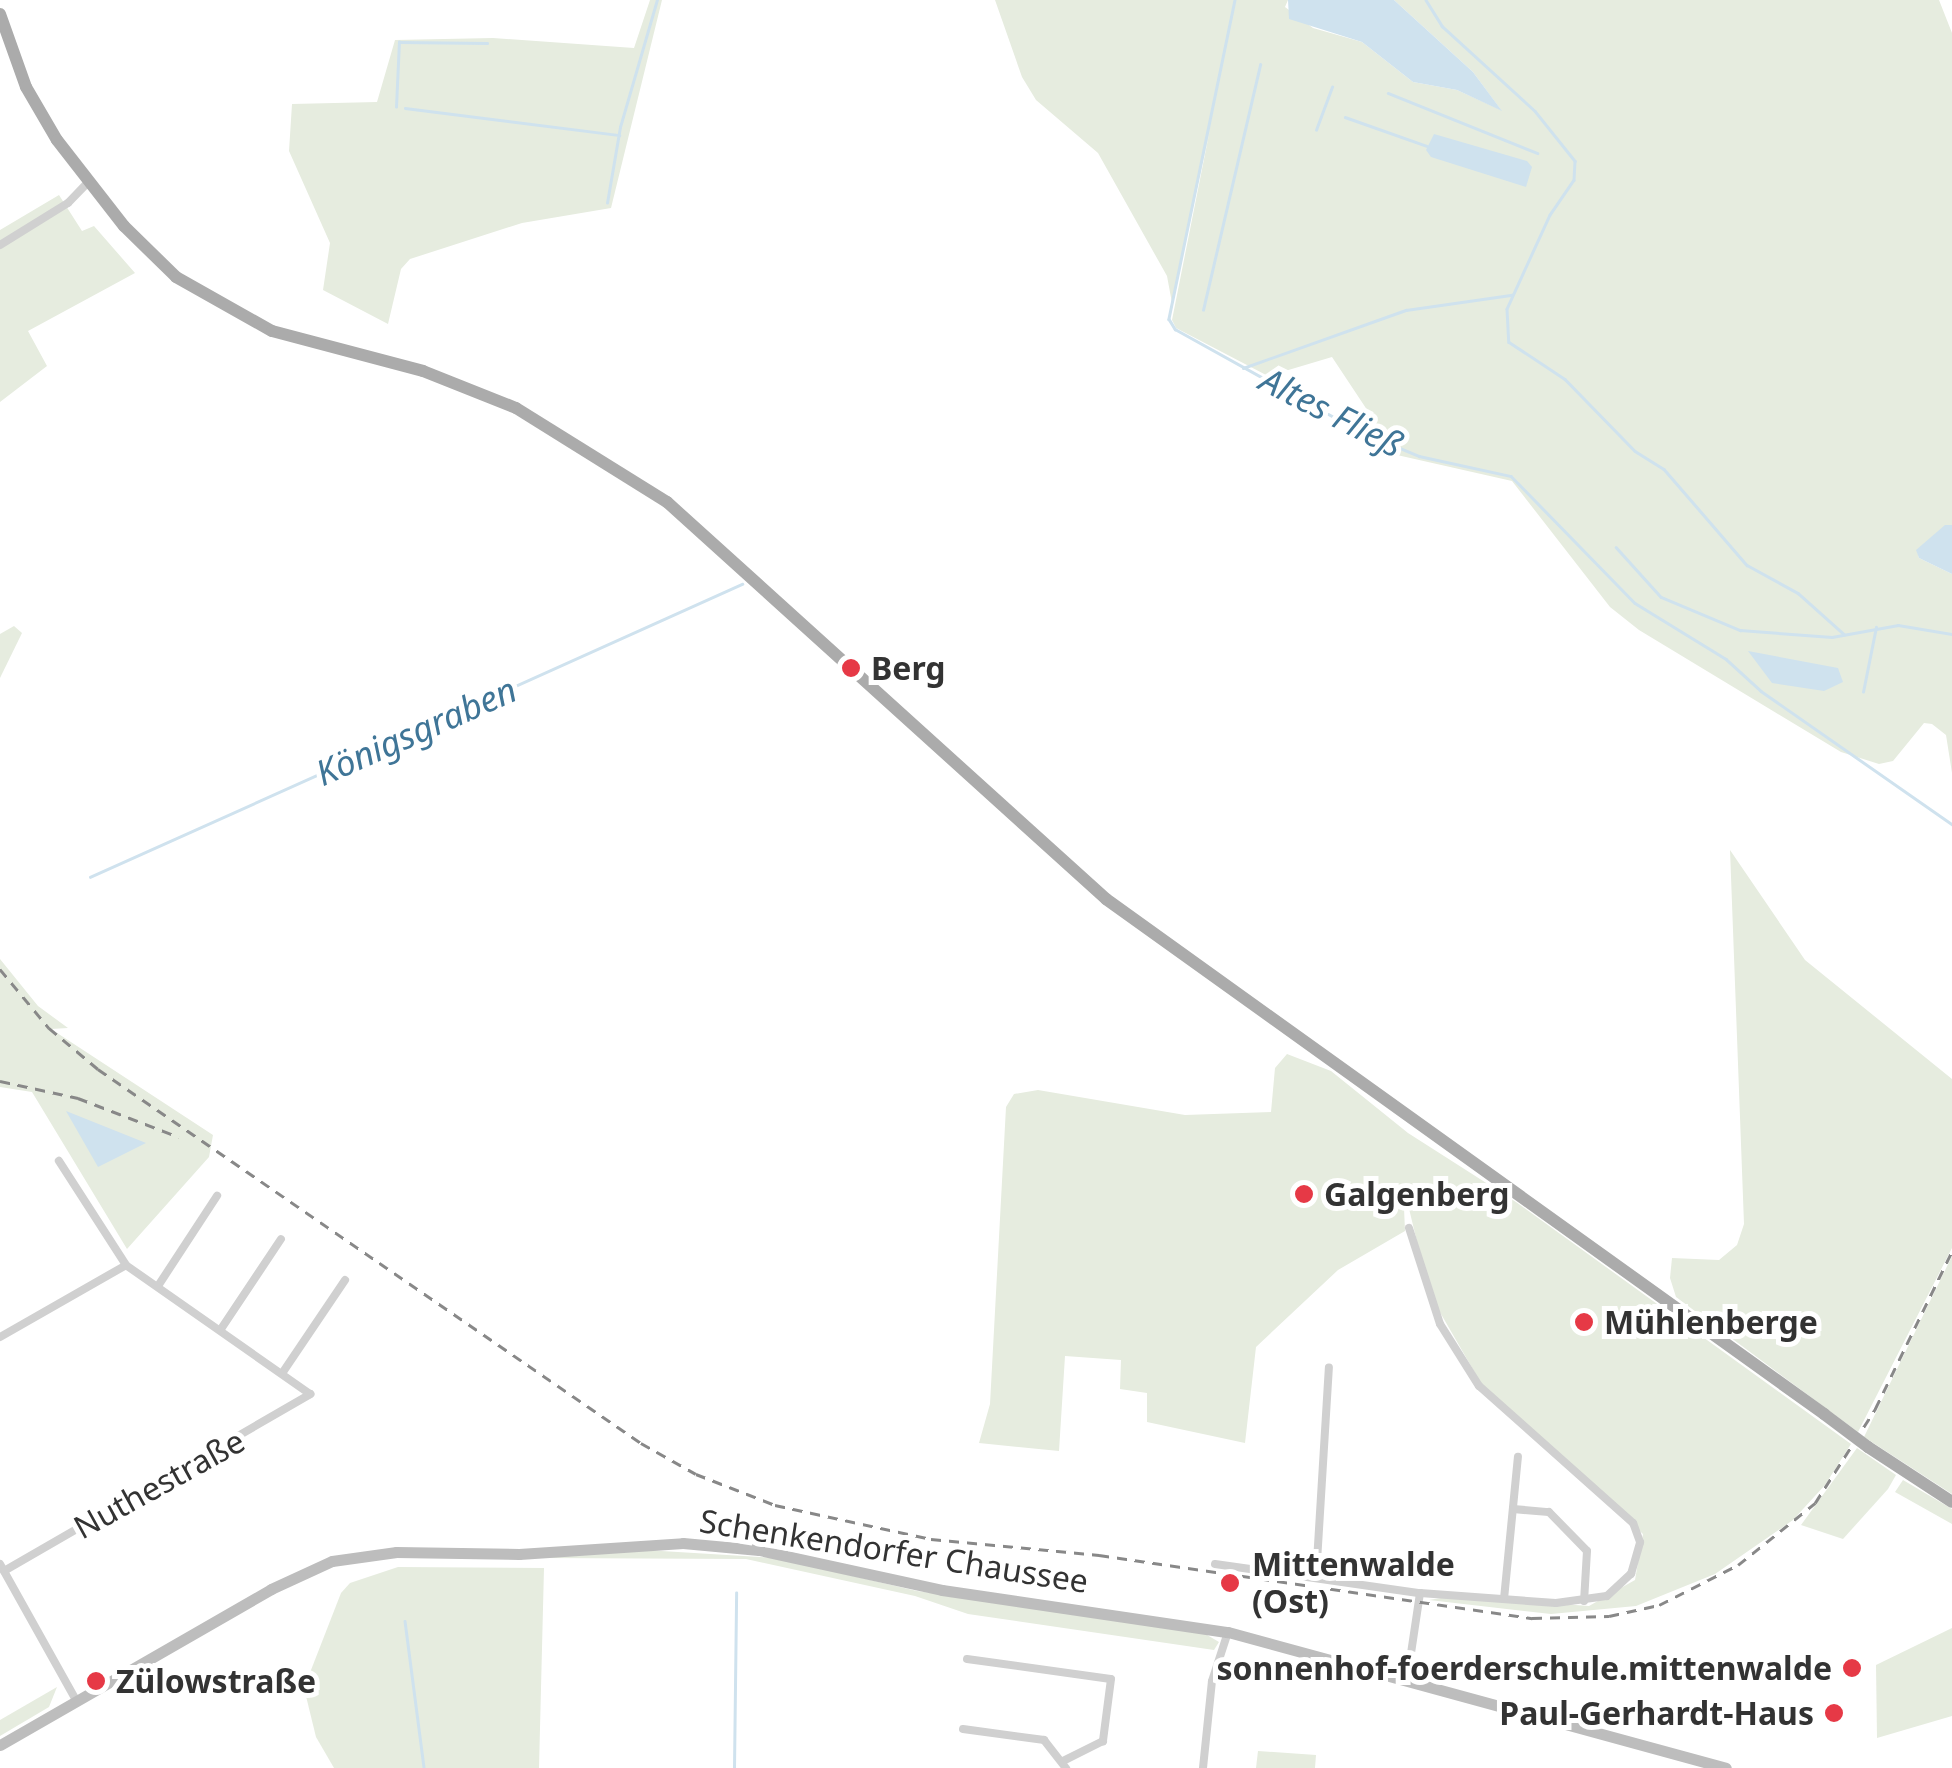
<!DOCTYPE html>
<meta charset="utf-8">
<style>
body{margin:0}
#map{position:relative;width:1952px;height:1768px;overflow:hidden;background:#fff;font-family:"Noto Sans",sans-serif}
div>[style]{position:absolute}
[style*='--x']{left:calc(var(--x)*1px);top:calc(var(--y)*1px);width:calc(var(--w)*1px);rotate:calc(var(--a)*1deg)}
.green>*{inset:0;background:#e6ecdf}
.water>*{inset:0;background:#cfe2ee}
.stream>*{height:2.5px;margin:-1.25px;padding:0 1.25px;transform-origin:1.25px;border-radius:1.25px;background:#cfe2ee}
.street>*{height:8px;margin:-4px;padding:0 4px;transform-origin:4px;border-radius:4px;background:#d0d0d0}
.secondary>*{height:11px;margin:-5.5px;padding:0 5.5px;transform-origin:5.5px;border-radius:5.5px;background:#bdbdbd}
.primary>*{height:12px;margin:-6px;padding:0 6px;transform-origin:6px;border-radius:6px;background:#ababab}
.rail>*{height:2.5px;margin-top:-1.25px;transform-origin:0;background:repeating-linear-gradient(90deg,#888 0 10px,transparent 0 18px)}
.primary-bridge>*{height:12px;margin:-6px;padding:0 6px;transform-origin:6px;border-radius:6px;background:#ababab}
.dots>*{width:28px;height:28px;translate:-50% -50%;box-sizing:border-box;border:5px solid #fff;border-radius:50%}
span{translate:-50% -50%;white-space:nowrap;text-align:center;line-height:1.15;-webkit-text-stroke:10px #fff;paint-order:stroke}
.poi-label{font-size:32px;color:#333;font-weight:700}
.left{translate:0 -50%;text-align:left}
.right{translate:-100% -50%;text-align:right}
.street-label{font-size:32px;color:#333}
.water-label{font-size:35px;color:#3f7597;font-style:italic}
</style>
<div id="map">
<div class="green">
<div style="clip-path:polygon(650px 0,662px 0,611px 208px,522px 223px,410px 259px,401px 269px,388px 324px,323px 290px,330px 243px,289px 151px,292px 104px,377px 102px,395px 40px,493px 38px,634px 48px)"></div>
<div style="clip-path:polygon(995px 0,1288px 0,1285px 7px,1313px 28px,1362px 42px,1413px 82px,1457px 90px,1501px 110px,1473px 72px,1394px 0,1939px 0,1952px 33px,1952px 525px,1917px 550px,1919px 558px,1952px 574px,1952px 773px,1946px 735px,1932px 724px,1924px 723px,1893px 761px,1879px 764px,1841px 752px,1639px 630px,1610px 607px,1512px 481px,1397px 455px,1332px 357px,1268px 376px,1176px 328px,1172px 320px,1210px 129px,1172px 303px,1167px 276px,1098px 153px,1036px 100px,1022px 77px)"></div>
<div style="clip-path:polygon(59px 195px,82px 231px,94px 226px,135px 273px,28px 331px,47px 366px,0 402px,0 230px)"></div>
<div style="clip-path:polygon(14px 626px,22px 633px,0 678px,0 634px)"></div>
<div style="clip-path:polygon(1730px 850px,1805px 960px,1952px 1079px,1952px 1248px,1858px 1432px,1676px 1297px,1670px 1278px,1672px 1258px,1719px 1260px,1737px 1245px,1744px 1224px)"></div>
<div style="clip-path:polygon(0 959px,38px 1006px,68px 1028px,51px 1029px,213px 1135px,209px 1157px,127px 1249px,32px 1092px,0 1087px)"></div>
<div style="clip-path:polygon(1287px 1054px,1331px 1071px,1408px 1133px,1516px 1202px,1851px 1444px,1825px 1485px,1793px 1520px,1715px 1574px,1636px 1606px,1551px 1614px,1429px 1600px,1453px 1596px,1589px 1606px,1635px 1580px,1643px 1534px,1482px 1385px,1430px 1295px,1403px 1184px,1405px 1231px,1338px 1270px,1256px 1347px,1245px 1443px,1147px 1422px,1147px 1393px,1120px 1389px,1121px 1360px,1065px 1356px,1059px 1451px,979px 1443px,990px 1404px,1006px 1107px,1014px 1094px,1038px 1090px,1185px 1115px,1271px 1112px,1275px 1068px)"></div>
<div style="clip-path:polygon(1952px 1256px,1952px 1494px,1864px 1437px)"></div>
<div style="clip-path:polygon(1857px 1448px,1896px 1475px,1888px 1489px,1843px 1539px,1801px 1525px)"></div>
<div style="clip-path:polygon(1903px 1480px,1952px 1509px,1952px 1524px,1895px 1492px)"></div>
<div style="clip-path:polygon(645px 1550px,776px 1558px,917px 1591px,1202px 1632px,1219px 1642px,1214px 1650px,968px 1614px,915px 1596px,746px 1559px,539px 1558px)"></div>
<div style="clip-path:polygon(398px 1567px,544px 1568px,539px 1768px,334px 1768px,316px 1737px,304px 1688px,341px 1593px,350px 1583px)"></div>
<div style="clip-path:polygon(1952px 1628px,1952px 1716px,1877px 1738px,1876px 1665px)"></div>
<div style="clip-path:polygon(57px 1687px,49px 1707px,0 1736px,0 1720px)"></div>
<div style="clip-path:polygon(1258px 1751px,1316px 1755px,1315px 1768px,1256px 1768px)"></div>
</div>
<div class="water">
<div style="clip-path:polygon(1288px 0,1394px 0,1473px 72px,1502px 111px,1457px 90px,1413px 82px,1362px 42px,1289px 19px)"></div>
<div style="clip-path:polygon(1434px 134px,1527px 161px,1532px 167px,1526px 187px,1431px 157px,1426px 150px)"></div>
<div style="clip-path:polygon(1945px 525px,1952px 525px,1952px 574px,1919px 558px,1916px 550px)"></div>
<div style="clip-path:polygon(1748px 651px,1838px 668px,1843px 682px,1824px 691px,1772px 683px)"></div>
<div style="clip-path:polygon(66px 1111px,146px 1143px,98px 1167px)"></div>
</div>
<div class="stream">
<div style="--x:1235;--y:0;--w:326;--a:101.7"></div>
<div style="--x:1169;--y:319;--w:12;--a:59"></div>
<div style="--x:1175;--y:329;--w:210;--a:29"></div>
<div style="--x:1359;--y:431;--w:65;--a:22.6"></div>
<div style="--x:1419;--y:456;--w:94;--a:12.3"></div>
<div style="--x:1511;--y:476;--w:177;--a:45.7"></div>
<div style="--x:1635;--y:603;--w:107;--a:31.6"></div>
<div style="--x:1726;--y:659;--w:47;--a:42.4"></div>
<div style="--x:1761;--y:691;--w:233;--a:34.9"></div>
<div style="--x:1426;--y:0;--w:31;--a:58"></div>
<div style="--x:1442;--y:26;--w:126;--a:42.4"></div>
<div style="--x:1535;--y:111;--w:64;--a:51.3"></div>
<div style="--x:1575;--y:161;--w:19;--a:93"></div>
<div style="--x:1574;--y:180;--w:42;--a:124.4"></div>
<div style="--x:1550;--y:215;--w:103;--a:114.6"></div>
<div style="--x:1507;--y:309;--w:33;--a:87"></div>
<div style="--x:1509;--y:342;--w:67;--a:33.5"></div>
<div style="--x:1565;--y:379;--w:100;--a:45.8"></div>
<div style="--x:1635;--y:451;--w:34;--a:32"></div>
<div style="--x:1664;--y:469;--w:127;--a:49.2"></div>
<div style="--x:1747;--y:565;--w:58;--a:28.8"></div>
<div style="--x:1798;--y:593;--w:62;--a:41.7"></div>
<div style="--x:1388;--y:93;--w:161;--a:21.9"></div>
<div style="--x:396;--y:107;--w:65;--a:-87.4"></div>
<div style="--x:399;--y:42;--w:88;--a:0.7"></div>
<div style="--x:405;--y:108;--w:216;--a:7.2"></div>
<div style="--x:1345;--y:117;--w:87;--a:19.5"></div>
<div style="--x:1316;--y:130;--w:46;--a:-69.6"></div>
<div style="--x:607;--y:203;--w:77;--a:-80.3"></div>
<div style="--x:620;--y:127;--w:132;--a:-73.8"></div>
<div style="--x:1203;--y:310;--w:252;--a:-76.9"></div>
<div style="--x:1243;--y:368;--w:173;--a:-19.6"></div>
<div style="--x:1406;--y:310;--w:107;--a:-8.1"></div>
<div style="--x:1616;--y:547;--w:67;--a:48"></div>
<div style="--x:1661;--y:597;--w:86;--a:22.7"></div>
<div style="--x:1740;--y:630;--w:92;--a:4.4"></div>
<div style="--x:1832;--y:637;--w:67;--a:-10.3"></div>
<div style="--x:1898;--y:625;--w:55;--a:9.5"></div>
<div style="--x:1863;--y:692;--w:66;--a:-78.7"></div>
<div style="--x:90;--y:877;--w:715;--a:-24.2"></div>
<div style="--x:405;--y:1621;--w:148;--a:82.6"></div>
<div style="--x:734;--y:1768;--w:175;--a:-89.3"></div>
</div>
<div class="street">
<div style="--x:0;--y:245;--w:80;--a:-31.7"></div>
<div style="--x:68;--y:203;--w:29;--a:-46"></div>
<div style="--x:158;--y:1286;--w:108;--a:-56.8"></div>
<div style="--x:221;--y:1329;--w:108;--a:-56.3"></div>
<div style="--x:0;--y:1337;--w:145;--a:-29.7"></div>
<div style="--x:283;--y:1372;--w:111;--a:-56"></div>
<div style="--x:1513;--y:1509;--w:36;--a:5"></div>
<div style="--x:1549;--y:1512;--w:54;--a:45.7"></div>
<div style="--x:1587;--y:1551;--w:50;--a:93.4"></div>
<div style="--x:0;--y:1564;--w:156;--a:60.8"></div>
<div style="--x:1215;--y:1564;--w:207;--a:8.1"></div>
<div style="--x:1420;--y:1593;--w:136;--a:4.2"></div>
<div style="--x:1556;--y:1603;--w:51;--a:-7.8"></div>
<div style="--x:1607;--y:1596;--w:33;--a:-43"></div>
<div style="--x:1631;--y:1574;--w:33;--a:-74"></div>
<div style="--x:1640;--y:1542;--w:20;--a:-110"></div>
<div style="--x:1633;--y:1523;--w:206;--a:-138.3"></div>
<div style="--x:1479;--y:1386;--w:73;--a:-122.2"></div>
<div style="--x:1440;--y:1324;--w:101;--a:-107.9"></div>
<div style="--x:4;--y:1571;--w:354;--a:-30"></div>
<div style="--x:310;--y:1394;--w:225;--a:-145"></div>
<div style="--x:126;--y:1265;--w:124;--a:-122.8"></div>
<div style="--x:1316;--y:1578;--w:211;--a:-86.5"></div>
<div style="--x:1504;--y:1599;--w:143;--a:-84.4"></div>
<div style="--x:967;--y:1659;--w:145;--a:7.9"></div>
<div style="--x:1111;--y:1679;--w:63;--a:97.4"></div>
<div style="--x:1103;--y:1741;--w:45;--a:153.4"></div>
<div style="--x:1407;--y:1680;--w:88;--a:-81.5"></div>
<div style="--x:963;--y:1729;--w:82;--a:7.7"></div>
<div style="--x:1044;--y:1740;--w:36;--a:52"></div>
<div style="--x:1203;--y:1768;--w:87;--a:-84.1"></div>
<div style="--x:1212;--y:1681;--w:52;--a:-71.9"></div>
</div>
<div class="secondary">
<div style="--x:0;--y:1745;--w:313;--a:-29.9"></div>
<div style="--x:271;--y:1589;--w:67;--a:-24.7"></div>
<div style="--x:332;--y:1561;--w:65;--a:-8"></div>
<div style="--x:396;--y:1552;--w:123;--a:0.9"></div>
<div style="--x:519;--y:1554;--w:164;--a:-3.8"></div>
<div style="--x:683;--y:1543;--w:76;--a:5.3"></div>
<div style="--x:759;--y:1550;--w:187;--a:12.3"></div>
<div style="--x:942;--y:1590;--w:289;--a:8.4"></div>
<div style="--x:1228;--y:1632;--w:516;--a:15.27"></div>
</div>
<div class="primary">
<div style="--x:0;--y:14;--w:77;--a:70.4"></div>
<div style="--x:26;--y:87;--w:61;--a:59.7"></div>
<div style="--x:57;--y:140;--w:109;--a:52.1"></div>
<div style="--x:124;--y:226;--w:73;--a:44.4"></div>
<div style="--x:176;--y:277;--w:110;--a:29.4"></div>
<div style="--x:272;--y:331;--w:156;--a:14.8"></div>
<div style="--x:423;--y:371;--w:100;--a:21.7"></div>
<div style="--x:516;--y:408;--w:178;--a:31.9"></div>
<div style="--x:667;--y:502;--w:592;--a:42.12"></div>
<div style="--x:1106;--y:899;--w:884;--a:35.65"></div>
<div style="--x:1868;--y:1447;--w:100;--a:33.2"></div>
</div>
<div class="rail">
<div style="--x:0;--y:969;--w:77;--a:50.3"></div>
<div style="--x:49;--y:1028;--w:64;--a:39.9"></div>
<div style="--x:98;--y:1069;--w:659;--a:34.56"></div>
<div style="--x:641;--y:1443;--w:63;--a:29.4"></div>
<div style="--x:696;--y:1474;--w:85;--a:21.4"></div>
<div style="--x:775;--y:1505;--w:160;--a:12.3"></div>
<div style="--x:931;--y:1539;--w:169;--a:5.4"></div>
<div style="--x:1099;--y:1555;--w:438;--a:8.3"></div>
<div style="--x:1532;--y:1618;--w:77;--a:-1.5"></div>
<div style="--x:1609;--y:1616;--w:51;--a:-12.4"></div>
<div style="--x:1659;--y:1605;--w:89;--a:-26.9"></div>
<div style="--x:1738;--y:1565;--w:99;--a:-38.8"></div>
<div style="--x:1815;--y:1503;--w:112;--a:-57.4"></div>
<div style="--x:1875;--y:1409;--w:176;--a:-64"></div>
<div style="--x:0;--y:1081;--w:80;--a:12.3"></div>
<div style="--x:78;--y:1098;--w:108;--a:21.1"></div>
</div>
<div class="primary-bridge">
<div style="--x:1824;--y:1414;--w:55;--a:36.9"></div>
</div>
<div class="dots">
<div style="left:851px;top:668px;background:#e63946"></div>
<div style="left:1304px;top:1194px;background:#e63946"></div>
<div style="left:1584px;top:1322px;background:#e63946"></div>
<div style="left:1230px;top:1583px;background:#e63946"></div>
<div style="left:1852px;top:1668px;background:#e63946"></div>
<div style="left:96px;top:1681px;background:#e63946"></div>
<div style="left:1834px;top:1713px;background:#e63946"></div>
</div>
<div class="poi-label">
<span class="left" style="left:871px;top:668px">Berg</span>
<span class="left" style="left:1324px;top:1194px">Galgenberg</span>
<span class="left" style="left:1604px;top:1322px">Mühlenberge</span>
<span class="left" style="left:1252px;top:1583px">Mittenwalde<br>(Ost)</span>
<span class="right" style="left:1832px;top:1668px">sonnenhof-foerderschule.mittenwalde</span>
<span class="left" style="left:116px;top:1681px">Zülowstraße</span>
<span class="right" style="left:1814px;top:1713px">Paul-Gerhardt-Haus</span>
</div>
<div class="street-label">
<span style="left:159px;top:1484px;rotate:-29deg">Nuthestraße</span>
<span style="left:894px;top:1551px;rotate:9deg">Schenkendorfer Chaussee</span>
</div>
<div class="water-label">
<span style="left:1332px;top:412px;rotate:27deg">Altes Fließ</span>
<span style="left:416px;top:731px;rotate:-24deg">Königsgraben</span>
</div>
</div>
